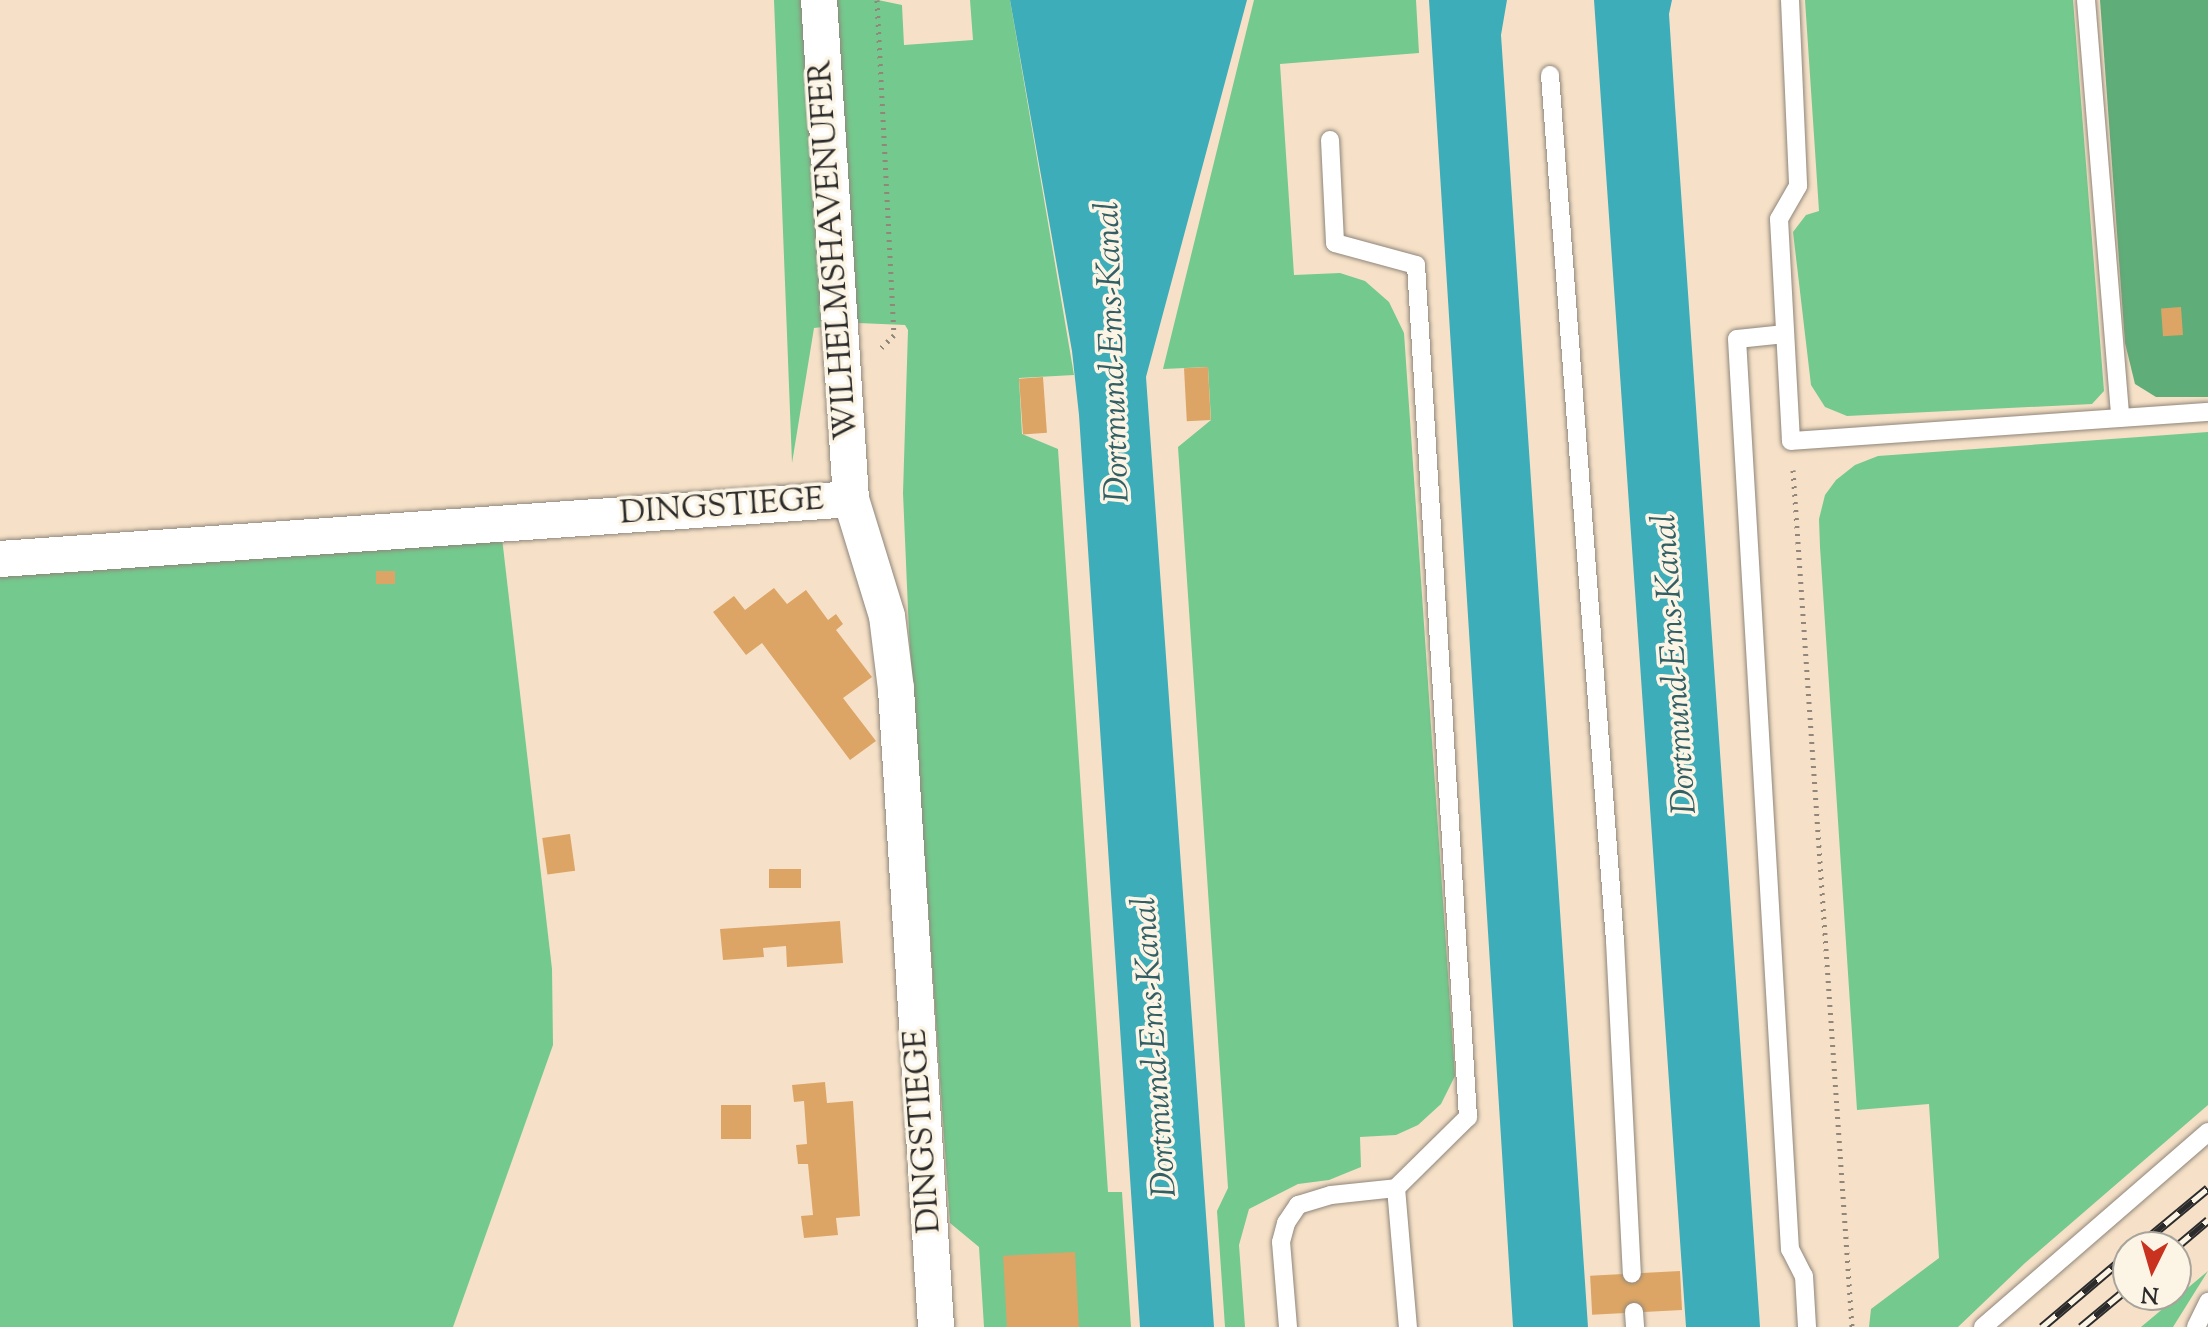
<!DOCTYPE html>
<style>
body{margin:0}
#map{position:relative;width:2208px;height:1327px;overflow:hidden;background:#f6e1c8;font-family:"Sorts Mill Goudy",serif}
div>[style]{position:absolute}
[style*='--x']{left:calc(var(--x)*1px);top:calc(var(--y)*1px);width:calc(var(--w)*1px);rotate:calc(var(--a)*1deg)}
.green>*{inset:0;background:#74c98e}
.forest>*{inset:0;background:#5fad79}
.water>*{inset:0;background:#3dadb9}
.building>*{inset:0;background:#dca565;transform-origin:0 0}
.path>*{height:5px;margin-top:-2.5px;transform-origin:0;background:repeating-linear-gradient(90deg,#90867a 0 2px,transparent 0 8px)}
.roads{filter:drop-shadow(0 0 2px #90867a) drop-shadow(0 0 2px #90867a)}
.lane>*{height:18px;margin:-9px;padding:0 9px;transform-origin:9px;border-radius:9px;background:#fff}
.street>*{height:36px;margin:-18px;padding:0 18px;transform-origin:18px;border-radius:18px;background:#fff}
.rail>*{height:9px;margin-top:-4.5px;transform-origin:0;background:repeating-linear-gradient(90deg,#fcf5e5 0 18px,#2b2b2b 0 36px);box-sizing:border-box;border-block:2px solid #2b2b2b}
span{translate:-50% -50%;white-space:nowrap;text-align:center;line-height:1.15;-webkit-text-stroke:7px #fcf5e5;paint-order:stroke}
.street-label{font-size:32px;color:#2b2b2b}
.water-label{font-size:34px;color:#325f64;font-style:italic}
.north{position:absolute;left:2112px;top:1231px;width:80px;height:80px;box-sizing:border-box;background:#fcf5e5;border:2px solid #a8a49b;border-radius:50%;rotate:185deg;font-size:22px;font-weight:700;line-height:32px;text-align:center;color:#2b2b2b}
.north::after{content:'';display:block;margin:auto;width:28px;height:36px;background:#c8321e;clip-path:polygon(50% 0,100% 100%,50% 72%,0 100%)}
</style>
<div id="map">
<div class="green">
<div style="clip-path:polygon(774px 0,878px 0,902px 5px,904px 45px,973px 40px,970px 0,1010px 0,1074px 375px,1019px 378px,1022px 434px,1058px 449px,1108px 1192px,1122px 1192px,1131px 1327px,984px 1327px,979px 1247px,950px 1223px,909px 633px,903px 493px,908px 330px,905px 325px,858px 323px,814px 328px,792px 463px)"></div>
<div style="clip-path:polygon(1254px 0,1416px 0,1419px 53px,1280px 64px,1294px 275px,1340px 273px,1365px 281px,1389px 302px,1404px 333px,1455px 1076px,1441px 1104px,1418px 1125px,1396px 1135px,1360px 1137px,1361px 1167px,1329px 1180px,1298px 1184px,1249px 1209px,1239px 1245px,1245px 1327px,1225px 1327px,1217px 1211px,1228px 1188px,1178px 447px,1211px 420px,1208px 367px,1163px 369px)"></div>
<div style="clip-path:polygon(1805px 0,2073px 0,2104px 391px,2092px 404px,1847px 416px,1825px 407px,1811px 385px,1793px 232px,1806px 215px,1819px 211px)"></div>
<div style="clip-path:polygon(2208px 432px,2208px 1105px,2025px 1263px,1958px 1327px,1869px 1327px,1871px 1309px,1939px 1258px,1929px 1104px,1857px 1110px,1820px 547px,1819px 519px,1825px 495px,1836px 480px,1855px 465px,1878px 456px)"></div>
<div style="clip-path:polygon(502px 538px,552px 969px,553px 1045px,453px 1327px,0 1327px,0 575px)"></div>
<div style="clip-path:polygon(2208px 1271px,2173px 1327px,2141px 1327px)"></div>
</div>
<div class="forest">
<div style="clip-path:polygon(2100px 0,2208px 0,2208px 397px,2156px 397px,2135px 384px,2125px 343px)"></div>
</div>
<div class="water">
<div style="clip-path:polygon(1010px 0,1247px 0,1146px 377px,1214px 1327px,1140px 1327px,1079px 415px,1072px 351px)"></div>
<div style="clip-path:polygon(1429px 0,1507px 0,1501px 35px,1588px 1327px,1513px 1327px)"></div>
<div style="clip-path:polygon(1594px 0,1672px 0,1669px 14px,1675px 106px,1760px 1327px,1686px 1327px)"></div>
</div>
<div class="building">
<div style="left:2181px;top:307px;width:28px;height:20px;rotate:86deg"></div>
<div style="left:1208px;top:367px;width:53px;height:24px;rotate:87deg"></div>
<div style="left:1043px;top:377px;width:56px;height:24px;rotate:86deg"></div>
<div style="left:376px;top:571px;width:19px;height:13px"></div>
<div style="clip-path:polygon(774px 588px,787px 604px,806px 590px,828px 620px,836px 614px,843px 624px,836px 630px,872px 677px,843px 698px,876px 741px,850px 760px,762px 643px,746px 655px,713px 612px,734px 596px,745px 610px)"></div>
<div style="left:570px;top:834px;width:37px;height:28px;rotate:82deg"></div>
<div style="left:769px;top:869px;width:32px;height:19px"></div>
<div style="clip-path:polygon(840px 921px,843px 963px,787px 967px,786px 946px,763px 948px,764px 957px,723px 960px,720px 929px)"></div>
<div style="clip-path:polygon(825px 1082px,827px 1103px,853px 1101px,860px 1216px,836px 1218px,838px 1235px,804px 1238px,801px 1216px,813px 1215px,808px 1164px,798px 1164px,796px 1145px,807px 1144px,804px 1101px,794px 1102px,792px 1085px)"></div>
<div style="left:721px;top:1105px;width:30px;height:34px"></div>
<div style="left:1075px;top:1252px;width:75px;height:72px;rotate:87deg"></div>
<div style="left:1680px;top:1271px;width:39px;height:90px;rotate:87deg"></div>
</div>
<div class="path">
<div style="--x:877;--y:0;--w:335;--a:87.1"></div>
<div style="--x:894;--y:335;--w:20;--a:135"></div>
<div style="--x:1793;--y:470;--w:859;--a:86.06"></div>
</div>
<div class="roads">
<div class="lane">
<div style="--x:1790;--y:0;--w:186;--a:87.5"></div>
<div style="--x:1798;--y:186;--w:38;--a:120"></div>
<div style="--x:1779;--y:219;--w:222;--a:86.9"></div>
<div style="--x:1791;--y:441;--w:418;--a:-4"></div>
<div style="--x:2086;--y:0;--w:419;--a:85.3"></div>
<div style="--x:1550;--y:75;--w:868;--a:85.71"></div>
<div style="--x:1615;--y:941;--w:333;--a:87.1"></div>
<div style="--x:1330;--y:140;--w:103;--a:87.2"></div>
<div style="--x:1335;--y:243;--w:84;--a:15.2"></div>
<div style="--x:1416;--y:265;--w:854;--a:86.51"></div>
<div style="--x:1468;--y:1117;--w:101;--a:135.4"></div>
<div style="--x:1785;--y:334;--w:48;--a:174.1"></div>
<div style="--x:1737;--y:339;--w:912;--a:86.67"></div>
<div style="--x:1790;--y:1249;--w:30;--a:63"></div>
<div style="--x:1804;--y:1276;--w:51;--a:86.6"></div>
<div style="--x:1634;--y:1312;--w:15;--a:86"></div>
<div style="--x:1288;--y:1327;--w:85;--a:-94.7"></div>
<div style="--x:1281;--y:1242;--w:20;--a:-75"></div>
<div style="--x:1286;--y:1223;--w:22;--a:-56"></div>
<div style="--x:1298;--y:1205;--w:34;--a:-17"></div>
<div style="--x:1331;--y:1195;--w:65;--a:-6.1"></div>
<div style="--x:1396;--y:1188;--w:140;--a:85.1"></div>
<div style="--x:1983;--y:1327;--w:298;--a:-40.9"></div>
<div style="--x:2196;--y:1327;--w:28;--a:-64"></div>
</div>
<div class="street">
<div style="--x:819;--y:0;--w:500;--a:86.33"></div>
<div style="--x:851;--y:499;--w:122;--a:72.9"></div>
<div style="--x:887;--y:616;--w:74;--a:83"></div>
<div style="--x:896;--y:689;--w:639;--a:86.41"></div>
<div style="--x:0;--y:559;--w:853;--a:-4.03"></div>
</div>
</div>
<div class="rail">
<div style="--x:2137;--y:1247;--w:92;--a:-39.7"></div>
<div style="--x:2176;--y:1247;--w:42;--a:-40.2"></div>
<div style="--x:2042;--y:1327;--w:113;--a:-40.3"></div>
<div style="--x:2081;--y:1327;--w:61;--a:-39.7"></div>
</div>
<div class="street-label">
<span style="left:835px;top:250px;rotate:-94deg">WILHELMSHAVENUFER</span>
<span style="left:722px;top:508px;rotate:-4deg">DINGSTIEGE</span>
<span style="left:924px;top:1131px;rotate:-94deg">DINGSTIEGE</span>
</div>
<div class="water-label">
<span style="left:1114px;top:352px;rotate:-92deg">Dortmund-Ems-Kanal</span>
<span style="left:1676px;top:664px;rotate:-94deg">Dortmund-Ems-Kanal</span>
<span style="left:1156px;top:1047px;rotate:-94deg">Dortmund-Ems-Kanal</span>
</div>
<div class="north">N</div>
</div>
